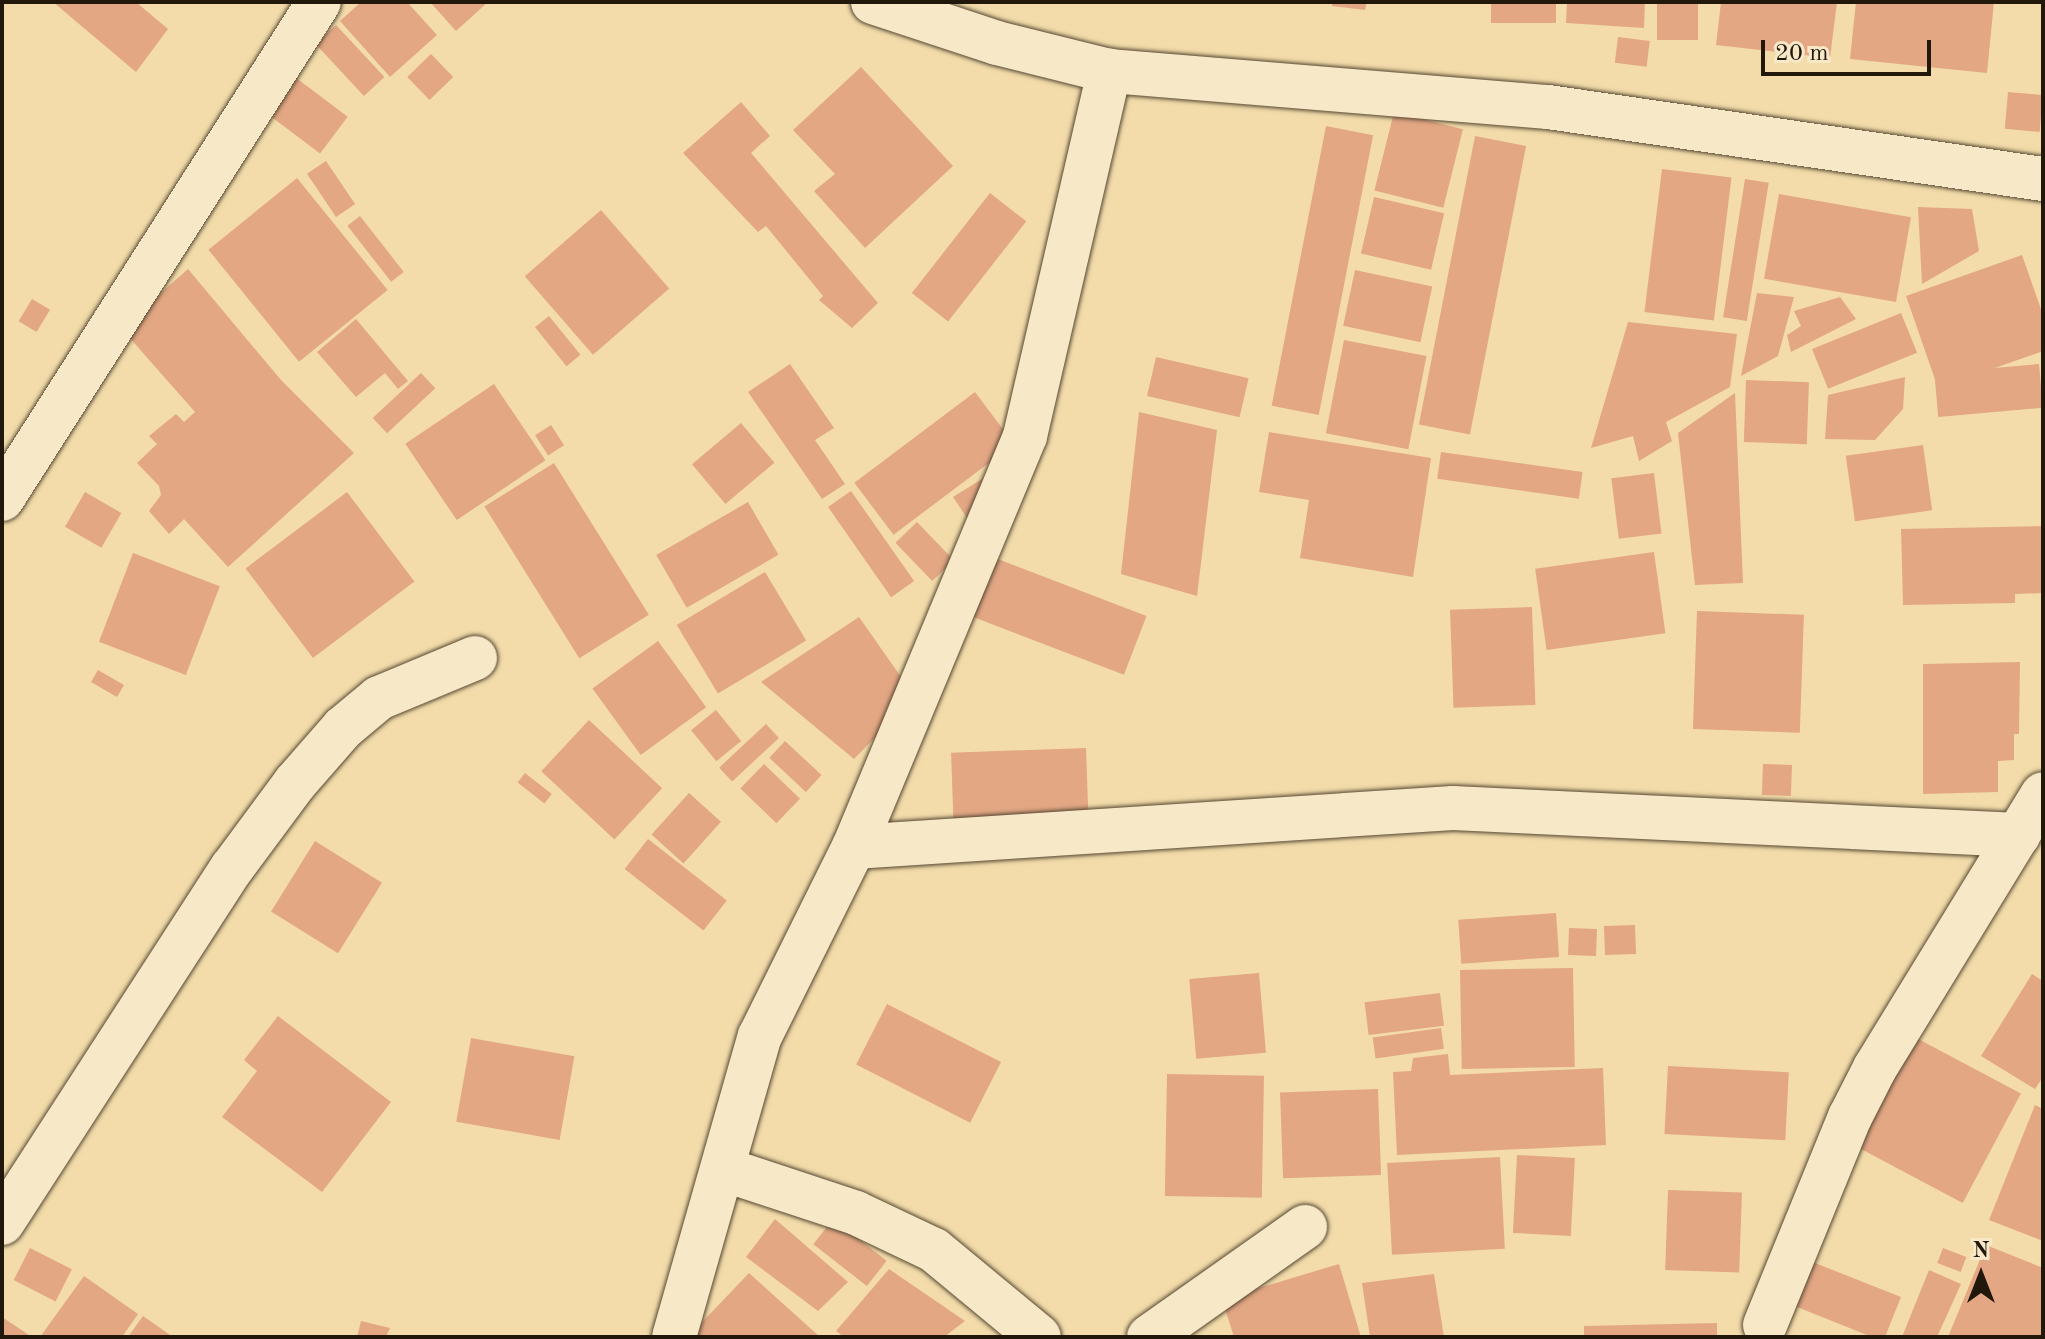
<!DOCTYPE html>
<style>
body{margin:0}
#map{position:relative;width:2045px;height:1339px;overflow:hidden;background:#f3dcaa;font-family:"Old Standard TT",serif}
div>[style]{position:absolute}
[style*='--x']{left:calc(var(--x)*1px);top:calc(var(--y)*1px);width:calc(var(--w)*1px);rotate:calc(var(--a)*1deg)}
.building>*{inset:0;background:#e3a784;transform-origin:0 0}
.roads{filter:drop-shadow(0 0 2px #564833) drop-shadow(0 0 2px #564833)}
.minor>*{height:44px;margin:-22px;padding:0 22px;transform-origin:22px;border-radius:22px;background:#f7e8c8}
span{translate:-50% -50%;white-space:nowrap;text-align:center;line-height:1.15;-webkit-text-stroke:7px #f7e8c8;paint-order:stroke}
.frame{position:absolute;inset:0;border:4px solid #21170b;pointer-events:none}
.north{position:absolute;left:1941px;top:1235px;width:80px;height:80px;-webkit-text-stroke:6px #f7e8c8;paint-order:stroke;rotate:0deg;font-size:22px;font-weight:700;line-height:32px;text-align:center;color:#21170b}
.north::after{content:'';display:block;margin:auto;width:28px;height:36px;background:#21170b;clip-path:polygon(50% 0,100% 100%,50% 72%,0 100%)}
.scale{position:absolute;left:1761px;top:40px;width:170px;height:36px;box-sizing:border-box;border:4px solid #21170b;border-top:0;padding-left:10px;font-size:24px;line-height:28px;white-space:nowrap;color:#21170b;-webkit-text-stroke:6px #f7e8c8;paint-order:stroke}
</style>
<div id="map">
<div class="building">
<div style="clip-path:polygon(53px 2px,136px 2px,168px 29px,136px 72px)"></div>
<div style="clip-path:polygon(361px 2px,407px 2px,437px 35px,390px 77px,340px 21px)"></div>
<div style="clip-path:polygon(430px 2px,488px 2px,456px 31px)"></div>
<div style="clip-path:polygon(1332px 2px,1367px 2px,1365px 10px,1332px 6px)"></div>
<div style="left:1491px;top:2px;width:65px;height:21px"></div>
<div style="clip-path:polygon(1567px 2px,1645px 2px,1644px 28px,1566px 23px)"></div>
<div style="left:1657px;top:2px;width:41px;height:38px"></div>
<div style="clip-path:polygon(1721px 2px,1837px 2px,1830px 58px,1716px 45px)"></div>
<div style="clip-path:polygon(1856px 2px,1994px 2px,1987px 73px,1850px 59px)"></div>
<div style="left:336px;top:25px;width:71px;height:28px;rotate:47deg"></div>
<div style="left:1618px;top:37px;width:32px;height:26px;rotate:7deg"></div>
<div style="left:431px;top:54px;width:32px;height:33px;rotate:46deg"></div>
<div style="clip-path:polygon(861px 67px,953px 166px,865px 248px,814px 191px,835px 174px,793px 130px)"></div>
<div style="left:291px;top:74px;width:71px;height:46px;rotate:37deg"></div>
<div style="left:2008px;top:92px;width:35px;height:37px;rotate:5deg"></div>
<div style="clip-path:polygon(741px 102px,770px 136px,751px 153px,878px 303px,852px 328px,819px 300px,823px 296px,766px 226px,758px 232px,683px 153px)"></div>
<div style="left:1394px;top:112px;width:71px;height:81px;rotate:14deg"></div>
<div style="left:1326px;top:126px;width:48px;height:285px;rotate:11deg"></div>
<div style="left:1475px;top:136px;width:52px;height:294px;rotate:11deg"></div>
<div style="left:326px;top:161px;width:52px;height:23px;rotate:56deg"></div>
<div style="left:1662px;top:169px;width:70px;height:144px;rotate:7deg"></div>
<div style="left:297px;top:178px;width:144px;height:114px;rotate:51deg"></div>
<div style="left:1745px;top:179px;width:24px;height:140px;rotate:9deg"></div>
<div style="left:990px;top:193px;width:46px;height:127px;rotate:38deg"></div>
<div style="left:1779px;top:194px;width:134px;height:86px;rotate:10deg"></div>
<div style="left:1374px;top:197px;width:72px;height:58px;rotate:13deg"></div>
<div style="clip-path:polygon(1918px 207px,1972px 209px,1979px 251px,1922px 284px)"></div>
<div style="left:601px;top:210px;width:104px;height:101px;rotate:49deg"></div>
<div style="left:360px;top:216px;width:71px;height:16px;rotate:52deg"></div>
<div style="clip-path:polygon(2022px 255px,2043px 315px,2043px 351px,1938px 388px,1906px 296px)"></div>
<div style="clip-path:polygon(188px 269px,281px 380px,354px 453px,228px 567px,184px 519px,169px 534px,149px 511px,161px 495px,159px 486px,137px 463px,157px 444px,149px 436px,176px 414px,184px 422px,195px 412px,121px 328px)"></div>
<div style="left:1355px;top:270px;width:79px;height:57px;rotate:12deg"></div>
<div style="clip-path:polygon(1757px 293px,1794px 297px,1778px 356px,1741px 376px)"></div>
<div style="clip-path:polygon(1840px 297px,1856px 319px,1791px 352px,1787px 335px,1801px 326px,1794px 311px)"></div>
<div style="left:32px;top:299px;width:21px;height:26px;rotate:31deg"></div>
<div style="left:1901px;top:313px;width:43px;height:96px;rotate:68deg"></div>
<div style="left:549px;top:316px;width:50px;height:18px;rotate:51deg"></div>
<div style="clip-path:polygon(356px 319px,408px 381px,398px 389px,385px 373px,356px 397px,317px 352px)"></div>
<div style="clip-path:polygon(1628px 322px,1737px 334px,1730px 387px,1666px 422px,1672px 441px,1639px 461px,1633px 436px,1591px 448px)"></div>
<div style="left:1344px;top:340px;width:84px;height:95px;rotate:11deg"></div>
<div style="left:1156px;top:357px;width:95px;height:40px;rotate:13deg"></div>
<div style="clip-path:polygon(790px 364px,834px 428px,815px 440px,845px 484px,822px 499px,748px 392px)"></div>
<div style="left:2039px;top:364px;width:44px;height:105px;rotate:85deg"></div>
<div style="left:421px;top:373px;width:21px;height:66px;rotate:47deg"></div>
<div style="clip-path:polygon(1905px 377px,1903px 409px,1875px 440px,1825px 439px,1828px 395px)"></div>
<div style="left:1746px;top:380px;width:63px;height:62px;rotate:2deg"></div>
<div style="left:494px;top:384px;width:92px;height:107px;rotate:56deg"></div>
<div style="left:975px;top:392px;width:65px;height:151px;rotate:53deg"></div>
<div style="clip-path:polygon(1735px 393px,1743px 583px,1695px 585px,1678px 433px)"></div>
<div style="clip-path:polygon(1139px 412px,1217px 430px,1197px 596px,1121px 574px)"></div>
<div style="left:741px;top:423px;width:52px;height:64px;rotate:50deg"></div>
<div style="left:551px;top:425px;width:24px;height:19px;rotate:57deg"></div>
<div style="clip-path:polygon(1269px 432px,1431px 458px,1413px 577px,1300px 558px,1309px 500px,1259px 492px)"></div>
<div style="left:1923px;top:445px;width:66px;height:78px;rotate:82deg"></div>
<div style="left:1441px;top:452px;width:143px;height:27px;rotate:8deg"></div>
<div style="left:554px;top:463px;width:179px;height:82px;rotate:58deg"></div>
<div style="clip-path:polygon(995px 471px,973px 527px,953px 497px)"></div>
<div style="left:1654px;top:473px;width:61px;height:43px;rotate:83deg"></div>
<div style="left:851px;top:491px;width:110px;height:28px;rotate:55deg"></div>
<div style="left:85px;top:492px;width:42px;height:40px;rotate:30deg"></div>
<div style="left:347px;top:492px;width:112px;height:127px;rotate:53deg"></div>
<div style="left:748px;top:502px;width:61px;height:106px;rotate:60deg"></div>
<div style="left:917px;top:522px;width:53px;height:30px;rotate:46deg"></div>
<div style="clip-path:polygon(2043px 526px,2043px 593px,2015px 594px,2015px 603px,1903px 605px,1901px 529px)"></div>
<div style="left:1654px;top:552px;width:82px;height:120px;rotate:82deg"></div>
<div style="left:133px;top:553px;width:93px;height:95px;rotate:21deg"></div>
<div style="left:985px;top:554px;width:173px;height:63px;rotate:21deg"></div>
<div style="left:765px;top:572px;width:80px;height:103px;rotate:59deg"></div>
<div style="left:1532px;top:607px;width:98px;height:82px;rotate:88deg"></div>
<div style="left:1697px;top:611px;width:107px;height:118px;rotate:2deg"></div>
<div style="clip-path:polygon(859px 617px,915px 697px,854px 759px,761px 682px)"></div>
<div style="left:658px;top:641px;width:82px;height:81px;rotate:54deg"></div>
<div style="clip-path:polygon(2020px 662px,2019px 734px,2014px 734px,2014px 760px,1998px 761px,1998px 792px,1923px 794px,1923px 664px)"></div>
<div style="left:98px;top:670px;width:30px;height:14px;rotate:30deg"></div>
<div style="left:716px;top:710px;width:40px;height:32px;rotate:51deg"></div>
<div style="left:589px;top:720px;width:100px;height:70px;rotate:43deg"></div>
<div style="left:766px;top:724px;width:19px;height:64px;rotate:47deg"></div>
<div style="left:785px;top:741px;width:50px;height:23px;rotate:43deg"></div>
<div style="left:1086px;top:748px;width:66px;height:135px;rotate:88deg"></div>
<div style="left:764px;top:764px;width:50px;height:34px;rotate:44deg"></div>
<div style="left:1763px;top:764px;width:29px;height:31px;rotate:2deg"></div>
<div style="left:525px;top:773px;width:34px;height:12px;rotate:38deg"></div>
<div style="left:689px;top:793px;width:43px;height:56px;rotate:42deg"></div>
<div style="left:648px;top:839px;width:100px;height:38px;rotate:38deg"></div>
<div style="left:315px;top:841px;width:79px;height:83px;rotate:32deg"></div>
<div style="left:1556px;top:913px;width:44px;height:98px;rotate:86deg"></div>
<div style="left:1635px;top:925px;width:29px;height:31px;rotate:88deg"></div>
<div style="left:1569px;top:928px;width:28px;height:27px;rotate:2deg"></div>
<div style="left:1573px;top:968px;width:99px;height:113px;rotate:89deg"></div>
<div style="left:1259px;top:973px;width:80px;height:70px;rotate:85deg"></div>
<div style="clip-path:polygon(2032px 974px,2043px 981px,2043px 1077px,2035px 1089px,1981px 1056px)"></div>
<div style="left:1440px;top:993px;width:33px;height:76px;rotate:83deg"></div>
<div style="left:887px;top:1004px;width:128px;height:68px;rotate:27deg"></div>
<div style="clip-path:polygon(278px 1016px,391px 1102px,322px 1192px,222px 1117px,257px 1071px,244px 1060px)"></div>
<div style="left:1441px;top:1028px;width:21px;height:69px;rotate:82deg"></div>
<div style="left:1907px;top:1033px;width:129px;height:124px;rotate:28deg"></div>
<div style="left:471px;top:1038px;width:105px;height:85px;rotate:10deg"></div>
<div style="clip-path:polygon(1448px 1054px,1450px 1075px,1603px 1068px,1606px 1145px,1397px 1155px,1393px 1072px,1411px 1071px,1413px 1058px)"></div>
<div style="left:1668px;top:1066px;width:121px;height:68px;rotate:3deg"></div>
<div style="left:1167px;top:1074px;width:97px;height:122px;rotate:1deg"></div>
<div style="left:1378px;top:1089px;width:86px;height:98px;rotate:88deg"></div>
<div style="clip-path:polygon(2035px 1105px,2043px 1109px,2043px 1241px,1989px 1220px)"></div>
<div style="left:1517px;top:1155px;width:58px;height:78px;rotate:3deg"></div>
<div style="left:1500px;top:1157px;width:92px;height:113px;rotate:87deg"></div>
<div style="left:1668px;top:1190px;width:74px;height:80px;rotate:2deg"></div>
<div style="clip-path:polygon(775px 1219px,848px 1282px,818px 1311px,746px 1257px)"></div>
<div style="left:833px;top:1219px;width:68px;height:32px;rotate:38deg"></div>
<div style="clip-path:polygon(1986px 1245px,2043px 1268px,2043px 1337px,1948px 1337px)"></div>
<div style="left:30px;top:1248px;width:47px;height:36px;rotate:27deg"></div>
<div style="left:1943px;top:1248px;width:25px;height:16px;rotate:21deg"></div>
<div style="clip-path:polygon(1805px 1259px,1901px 1297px,1885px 1337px,1872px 1337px,1787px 1303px)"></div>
<div style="clip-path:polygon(1339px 1264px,1361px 1337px,1234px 1337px,1222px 1299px)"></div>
<div style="clip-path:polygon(889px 1269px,965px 1321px,944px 1337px,844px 1337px,836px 1331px)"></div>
<div style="clip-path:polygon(1929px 1270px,1961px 1284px,1937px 1337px,1902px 1337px)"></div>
<div style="clip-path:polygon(749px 1273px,820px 1337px,688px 1337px)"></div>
<div style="clip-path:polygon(1434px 1274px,1444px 1337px,1370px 1337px,1362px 1283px)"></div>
<div style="clip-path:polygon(84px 1276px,138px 1314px,122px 1337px,40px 1337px)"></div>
<div style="clip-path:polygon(143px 1316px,173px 1337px,128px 1337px)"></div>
<div style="clip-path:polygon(2px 1317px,32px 1337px,2px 1337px)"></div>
<div style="clip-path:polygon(361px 1321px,390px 1328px,386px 1337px,357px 1337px)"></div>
<div style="clip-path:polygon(1717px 1323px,1717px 1337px,1584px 1337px,1584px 1326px)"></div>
</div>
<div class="roads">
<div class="minor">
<div style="--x:873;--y:2;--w:131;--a:18.3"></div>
<div style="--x:997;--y:43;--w:115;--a:14"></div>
<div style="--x:2;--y:499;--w:589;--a:-57.47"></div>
<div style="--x:854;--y:847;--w:600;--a:-3.73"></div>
<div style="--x:1453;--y:808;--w:566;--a:2.74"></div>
<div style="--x:723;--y:1169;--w:140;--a:18.3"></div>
<div style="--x:856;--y:1213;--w:86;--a:25.4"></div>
<div style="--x:934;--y:1250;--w:136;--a:39.6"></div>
<div style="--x:2;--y:1223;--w:423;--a:-57.1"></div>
<div style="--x:232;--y:868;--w:106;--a:-53.5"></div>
<div style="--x:295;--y:783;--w:73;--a:-48.9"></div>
<div style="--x:343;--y:728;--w:47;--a:-39.8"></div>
<div style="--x:379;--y:698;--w:104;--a:-22.6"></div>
<div style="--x:1765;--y:1325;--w:225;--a:-67.8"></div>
<div style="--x:1850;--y:1117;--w:55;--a:-63"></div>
<div style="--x:1875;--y:1068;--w:321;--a:-58.5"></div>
<div style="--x:674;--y:1337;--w:313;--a:-74.1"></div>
<div style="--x:760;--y:1036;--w:211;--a:-63.6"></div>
<div style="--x:854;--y:847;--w:445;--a:-67.4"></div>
<div style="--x:1025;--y:436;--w:375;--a:-77"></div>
<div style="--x:1109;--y:71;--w:440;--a:4.7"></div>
<div style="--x:1548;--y:107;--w:500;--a:8.28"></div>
<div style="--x:1149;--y:1337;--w:191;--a:-35.2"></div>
</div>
</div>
<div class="frame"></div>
<div class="north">N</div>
<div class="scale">20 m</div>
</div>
